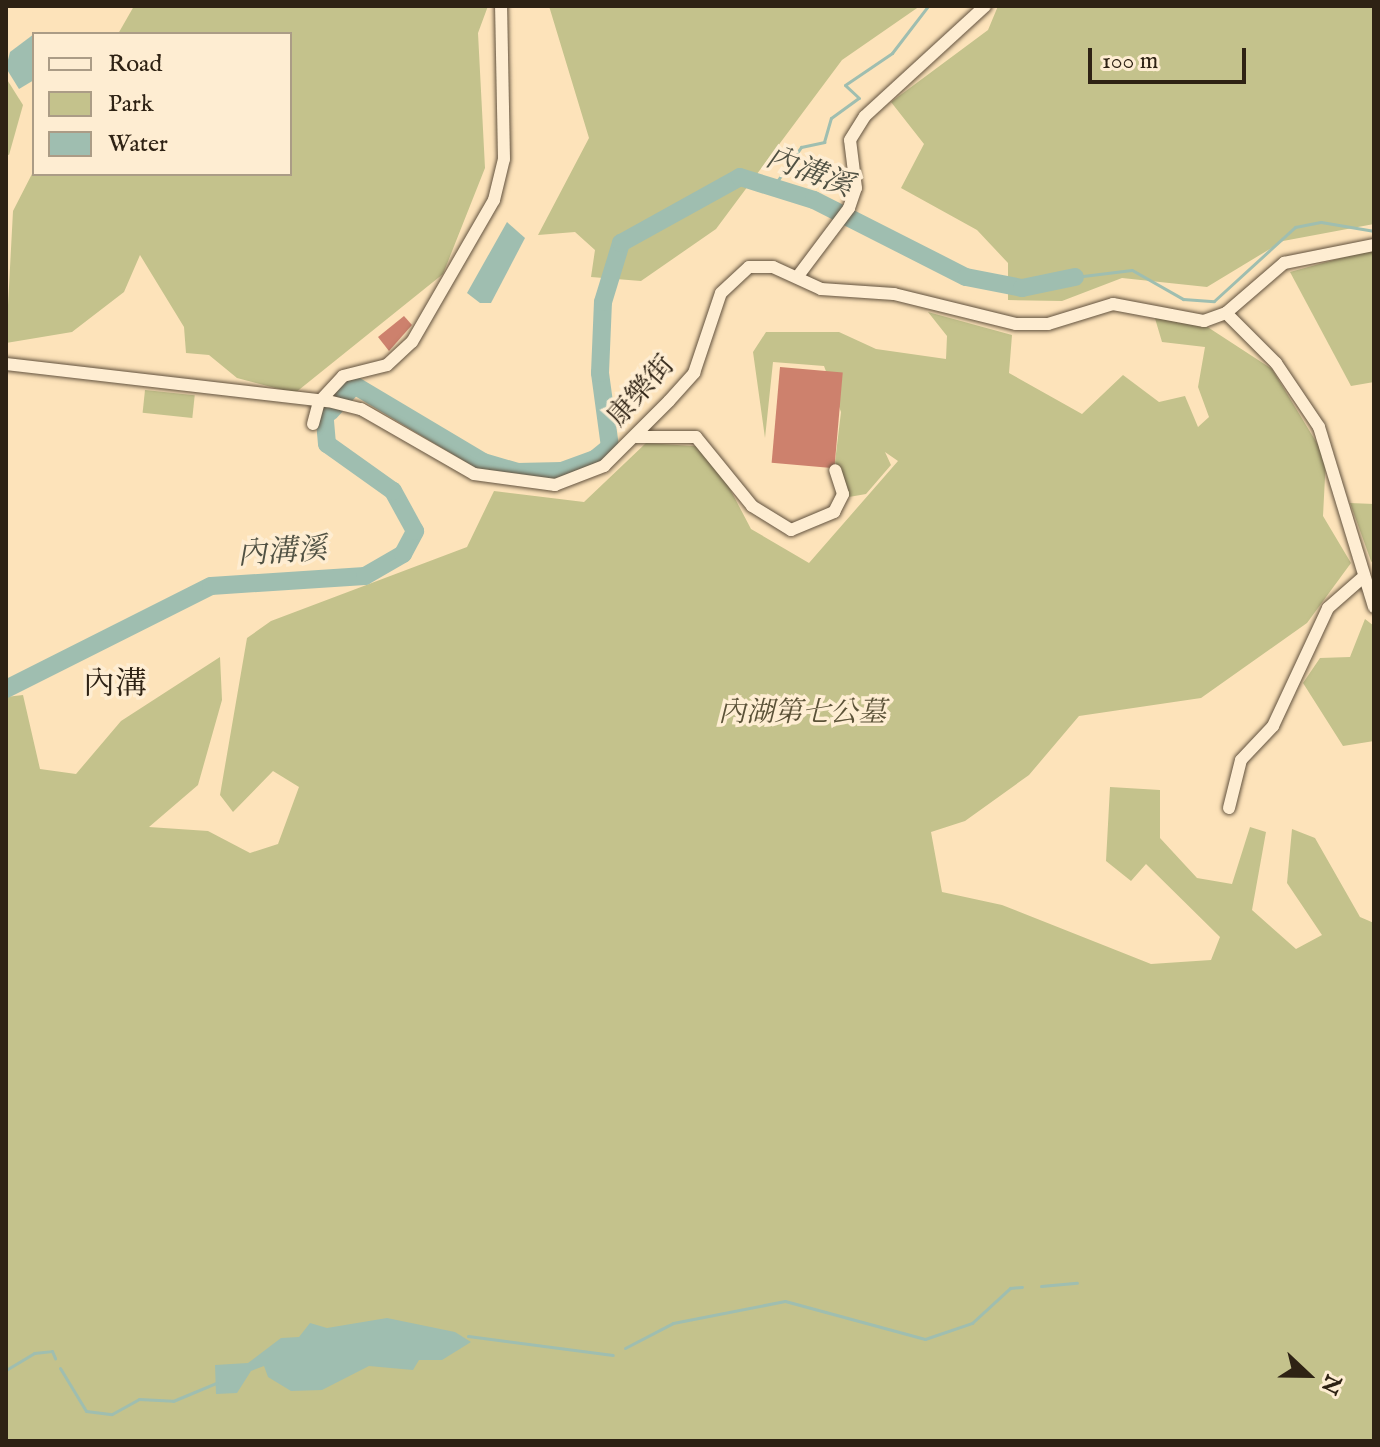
<!DOCTYPE html>
<meta charset="utf-8">
<style>
body{margin:0}
#map{position:relative;width:1380px;height:1447px;overflow:hidden;background:#fde3ba;font-family:"IM FELL English","Noto Serif TC",serif}
div>[style]{position:absolute}
[style*='--x']{left:calc(var(--x)*1px);top:calc(var(--y)*1px);width:calc(var(--w)*1px);rotate:calc(var(--a)*1deg)}
.green>*{inset:0;background:#c4c28c;transform-origin:0 0}
.water>*{inset:0;background:#9fbeb0}
.stream>*{height:3px;margin:-1.5px;padding:0 1.5px;transform-origin:1.5px;border-radius:1.5px;background:#9fbeb0}
.river>*{height:18px;margin:-9px;padding:0 9px;transform-origin:9px;border-radius:9px;background:#9fbeb0}
.building>*{inset:0;background:#cd816d;transform-origin:0 0}
.roads{filter:drop-shadow(0 0 2px #62523e) drop-shadow(0 0 2px #62523e)}
.minor>*{height:12px;margin:-6px;padding:0 6px;transform-origin:6px;border-radius:6px;background:#feedd2}
span{translate:-50% -50%;white-space:nowrap;text-align:center;line-height:1.15;-webkit-text-stroke:7px #feedd2;paint-order:stroke}
.street-label{font-size:28px;color:#2e2214}
.park-label{font-size:28px;color:#5b5238;font-style:italic}
.water-label{font-size:30px;color:#505143;font-style:italic}
.quarter-label{font-size:32px;color:#2e2214}
.frame{position:absolute;inset:0;border:8px solid #2e2214;pointer-events:none}
.legend{position:absolute;left:32px;top:32px;width:260px;height:144px;box-sizing:border-box;background:#feedd2;border:2px solid #ab9c86;margin:0;padding:10px 14px;list-style:none;font-size:24px;color:#2e2214}
.legend li{display:flex;align-items:center;gap:16px;height:40px}
.legend b{width:40px;border:2px solid #ab9c86}
.north{position:absolute;left:1268px;top:1335px;width:80px;height:80px;-webkit-text-stroke:6px #feedd2;paint-order:stroke;rotate:112deg;font-size:22px;font-weight:700;line-height:32px;text-align:center;color:#2e2214}
.north::after{content:'';display:block;margin:auto;width:28px;height:36px;background:#2e2214;clip-path:polygon(50% 0,100% 100%,50% 72%,0 100%)}
.scale{position:absolute;left:1088px;top:48px;width:158px;height:36px;box-sizing:border-box;border:4px solid #2e2214;border-top:0;padding-left:10px;font-size:24px;line-height:28px;white-space:nowrap;color:#2e2214;-webkit-text-stroke:6px #feedd2;paint-order:stroke}
</style>
<div id="map">
<div class="green">
<div style="clip-path:polygon(134px 6px,488px 6px,478px 33px,485px 168px,443px 274px,295px 393px,237px 378px,209px 355px,186px 353px,184px 327px,140px 255px,124px 292px,72px 332px,6px 343px,13px 211px,34px 170px,290px 174px,290px 34px,118px 34px)"></div>
<div style="clip-path:polygon(549px 6px,920px 6px,842px 60px,716px 229px,641px 281px,591px 277px,595px 250px,575px 232px,538px 235px,589px 138px)"></div>
<div style="clip-path:polygon(998px 6px,1374px 6px,1374px 224px,1283px 241px,1207px 287px,1122px 278px,1062px 301px,1008px 300px,1008px 263px,977px 230px,901px 188px,924px 144px,891px 102px,988px 30px)"></div>
<div style="clip-path:polygon(6px 78px,23px 105px,9px 155px,6px 154px)"></div>
<div style="clip-path:polygon(1374px 249px,1374px 382px,1351px 386px,1290px 272px)"></div>
<div style="clip-path:polygon(928px 312px,1012px 335px,1009px 373px,1082px 414px,1123px 375px,1159px 402px,1185px 396px,1198px 427px,1209px 417px,1198px 387px,1205px 347px,1162px 342px,1154px 315px,1206px 326px,1272px 369px,1326px 458px,1323px 516px,1351px 563px,1307px 623px,1201px 698px,1079px 716px,1029px 775px,965px 821px,931px 832px,942px 892px,1002px 905px,1151px 964px,1211px 960px,1220px 937px,1146px 864px,1131px 881px,1106px 861px,1110px 787px,1160px 790px,1160px 838px,1197px 878px,1232px 884px,1250px 827px,1266px 832px,1252px 910px,1296px 949px,1322px 935px,1287px 883px,1292px 829px,1315px 838px,1360px 917px,1374px 923px,1374px 1441px,6px 1441px,6px 697px,23px 695px,40px 769px,76px 774px,121px 721px,220px 657px,222px 700px,198px 785px,149px 827px,208px 831px,250px 853px,278px 844px,299px 787px,273px 771px,233px 812px,220px 795px,247px 638px,271px 621px,467px 547px,494px 491px,584px 502px,646px 443px,708px 447px,751px 529px,809px 563px,898px 461px,885px 452px,891px 465px,866px 494px,849px 497px,835px 462px,841px 412px,824px 366px,773px 362px,765px 438px,753px 352px,766px 332px,839px 332px,876px 349px,946px 359px,947px 336px)"></div>
<div style="left:145px;top:390px;width:50px;height:23px;rotate:6deg"></div>
<div style="clip-path:polygon(1350px 503px,1374px 504px,1374px 565px,1371px 561px)"></div>
<div style="clip-path:polygon(1365px 619px,1374px 626px,1374px 741px,1343px 746px,1303px 683px,1320px 658px,1350px 657px)"></div>
</div>
<div class="water">
<div style="clip-path:polygon(34px 34px,34px 80px,19px 89px,6px 68px,10px 52px)"></div>
<div style="clip-path:polygon(507px 222px,525px 238px,491px 303px,480px 303px,467px 293px)"></div>
<div style="clip-path:polygon(387px 1318px,455px 1332px,471px 1342px,442px 1360px,419px 1360px,413px 1370px,369px 1366px,322px 1390px,291px 1391px,268px 1377px,264px 1366px,251px 1371px,237px 1393px,216px 1394px,215px 1365px,248px 1363px,281px 1338px,299px 1337px,310px 1323px,327px 1328px)"></div>
</div>
<div class="stream">
<div style="--x:773;--y:187;--w:49;--a:-55"></div>
<div style="--x:801;--y:147;--w:24;--a:-12"></div>
<div style="--x:824;--y:142;--w:25;--a:-74"></div>
<div style="--x:831;--y:118;--w:34;--a:-36"></div>
<div style="--x:859;--y:98;--w:19;--a:-137"></div>
<div style="--x:845;--y:85;--w:57;--a:-34.2"></div>
<div style="--x:892;--y:53;--w:59;--a:-52.5"></div>
<div style="--x:1075;--y:277;--w:57;--a:-7"></div>
<div style="--x:1132;--y:270;--w:59;--a:29.6"></div>
<div style="--x:1183;--y:299;--w:31;--a:4"></div>
<div style="--x:1214;--y:301;--w:110;--a:-42.4"></div>
<div style="--x:1295;--y:227;--w:26;--a:-11"></div>
<div style="--x:1321;--y:222;--w:54;--a:9.6"></div>
<div style="--x:1041;--y:1286;--w:36;--a:-5"></div>
<div style="--x:468;--y:1336;--w:146;--a:7.5"></div>
<div style="--x:625;--y:1348;--w:54;--a:-27.5"></div>
<div style="--x:673;--y:1323;--w:114;--a:-11.1"></div>
<div style="--x:785;--y:1301;--w:145;--a:15.2"></div>
<div style="--x:925;--y:1339;--w:50;--a:-18.8"></div>
<div style="--x:972;--y:1323;--w:52;--a:-42.6"></div>
<div style="--x:1010;--y:1288;--w:12;--a:-5"></div>
<div style="--x:60;--y:1368;--w:50;--a:58.8"></div>
<div style="--x:86;--y:1411;--w:26;--a:7"></div>
<div style="--x:112;--y:1414;--w:31;--a:-29"></div>
<div style="--x:139;--y:1399;--w:34;--a:3"></div>
<div style="--x:173;--y:1401;--w:47;--a:-22.7"></div>
<div style="--x:6;--y:1370;--w:33;--a:-31"></div>
<div style="--x:34;--y:1353;--w:18;--a:-6"></div>
<div style="--x:52;--y:1351;--w:8;--a:67"></div>
</div>
<div class="river">
<div style="--x:330;--y:412;--w:36;--a:-48"></div>
<div style="--x:354;--y:385;--w:150;--a:30.8"></div>
<div style="--x:483;--y:462;--w:35;--a:16"></div>
<div style="--x:517;--y:472;--w:45;--a:-1.3"></div>
<div style="--x:562;--y:471;--w:35;--a:-20"></div>
<div style="--x:595;--y:459;--w:19;--a:-39"></div>
<div style="--x:610;--y:447;--w:75;--a:-97.7"></div>
<div style="--x:600;--y:373;--w:71;--a:-87.6"></div>
<div style="--x:603;--y:302;--w:62;--a:-73"></div>
<div style="--x:621;--y:243;--w:136;--a:-29"></div>
<div style="--x:740;--y:177;--w:77;--a:17.3"></div>
<div style="--x:814;--y:200;--w:170;--a:26.9"></div>
<div style="--x:966;--y:277;--w:57;--a:11.1"></div>
<div style="--x:1022;--y:288;--w:54;--a:-11.7"></div>
<div style="--x:6;--y:689;--w:229;--a:-26.7"></div>
<div style="--x:211;--y:586;--w:154;--a:-3.7"></div>
<div style="--x:365;--y:576;--w:44;--a:-30.1"></div>
<div style="--x:403;--y:554;--w:26;--a:-62"></div>
<div style="--x:415;--y:531;--w:46;--a:-118.8"></div>
<div style="--x:393;--y:491;--w:81;--a:-144.5"></div>
<div style="--x:327;--y:444;--w:25;--a:-95"></div>
</div>
<div class="building">
<div style="clip-path:polygon(404px 316px,412px 325px,389px 351px,378px 337px)"></div>
<div style="left:780px;top:367px;width:63px;height:96px;rotate:5deg"></div>
</div>
<div class="roads">
<div class="minor">
<div style="--x:798;--y:276;--w:85;--a:-53.1"></div>
<div style="--x:849;--y:208;--w:21;--a:-71"></div>
<div style="--x:856;--y:188;--w:48;--a:-97.1"></div>
<div style="--x:850;--y:140;--w:28;--a:-58"></div>
<div style="--x:865;--y:116;--w:163;--a:-42.5"></div>
<div style="--x:1226;--y:313;--w:71;--a:45"></div>
<div style="--x:1276;--y:363;--w:77;--a:56.1"></div>
<div style="--x:1319;--y:427;--w:188;--a:73"></div>
<div style="--x:6;--y:364;--w:324;--a:6.6"></div>
<div style="--x:328;--y:401;--w:34;--a:14"></div>
<div style="--x:361;--y:409;--w:130;--a:29.9"></div>
<div style="--x:474;--y:474;--w:82;--a:7.7"></div>
<div style="--x:555;--y:485;--w:53;--a:-21.2"></div>
<div style="--x:604;--y:466;--w:92;--a:-45"></div>
<div style="--x:669;--y:401;--w:38;--a:-48"></div>
<div style="--x:694;--y:373;--w:84;--a:-71.4"></div>
<div style="--x:721;--y:293;--w:38;--a:-43"></div>
<div style="--x:749;--y:267;--w:24;--a:0"></div>
<div style="--x:773;--y:267;--w:53;--a:24.6"></div>
<div style="--x:821;--y:289;--w:73;--a:3.9"></div>
<div style="--x:894;--y:294;--w:126;--a:13.8"></div>
<div style="--x:1016;--y:324;--w:32;--a:0"></div>
<div style="--x:1048;--y:324;--w:68;--a:-17.1"></div>
<div style="--x:1113;--y:304;--w:93;--a:10.6"></div>
<div style="--x:1204;--y:321;--w:23;--a:-20"></div>
<div style="--x:1226;--y:313;--w:77;--a:-40.8"></div>
<div style="--x:1284;--y:263;--w:92;--a:-11.3"></div>
<div style="--x:313;--y:424;--w:23;--a:-75"></div>
<div style="--x:319;--y:402;--w:35;--a:-47"></div>
<div style="--x:343;--y:376;--w:45;--a:-14"></div>
<div style="--x:387;--y:365;--w:34;--a:-43"></div>
<div style="--x:412;--y:342;--w:164;--a:-60"></div>
<div style="--x:494;--y:200;--w:42;--a:-76.3"></div>
<div style="--x:504;--y:159;--w:153;--a:-91.1"></div>
<div style="--x:636;--y:437;--w:60;--a:0"></div>
<div style="--x:696;--y:437;--w:89;--a:50.9"></div>
<div style="--x:752;--y:506;--w:46;--a:31.6"></div>
<div style="--x:791;--y:530;--w:47;--a:-22.7"></div>
<div style="--x:834;--y:512;--w:20;--a:-63"></div>
<div style="--x:843;--y:494;--w:25;--a:-108"></div>
<div style="--x:1229;--y:808;--w:49;--a:-76"></div>
<div style="--x:1241;--y:760;--w:47;--a:-46.7"></div>
<div style="--x:1273;--y:726;--w:130;--a:-65"></div>
<div style="--x:1328;--y:608;--w:44;--a:-41.3"></div>
</div>
</div>
<div class="street-label">
<span style="left:642px;top:392px;rotate:-48deg">康樂街</span>
</div>
<div class="park-label">
<span style="left:802px;top:714px">內湖第七公墓</span>
</div>
<div class="water-label">
<span style="left:809px;top:173px;rotate:21deg">內溝溪</span>
<span style="left:282px;top:553px;rotate:-4deg">內溝溪</span>
</div>
<div class="quarter-label">
<span style="left:115px;top:686px">內溝</span>
</div>
<div class="frame"></div>
<ul class="legend">
<li><b style="height:10px;background:#feedd2"></b>Road</li>
<li><b style="height:22px;background:#c4c28c"></b>Park</li>
<li><b style="height:22px;background:#9fbeb0"></b>Water</li>
</ul>
<div class="north">N</div>
<div class="scale">100 m</div>
</div>
